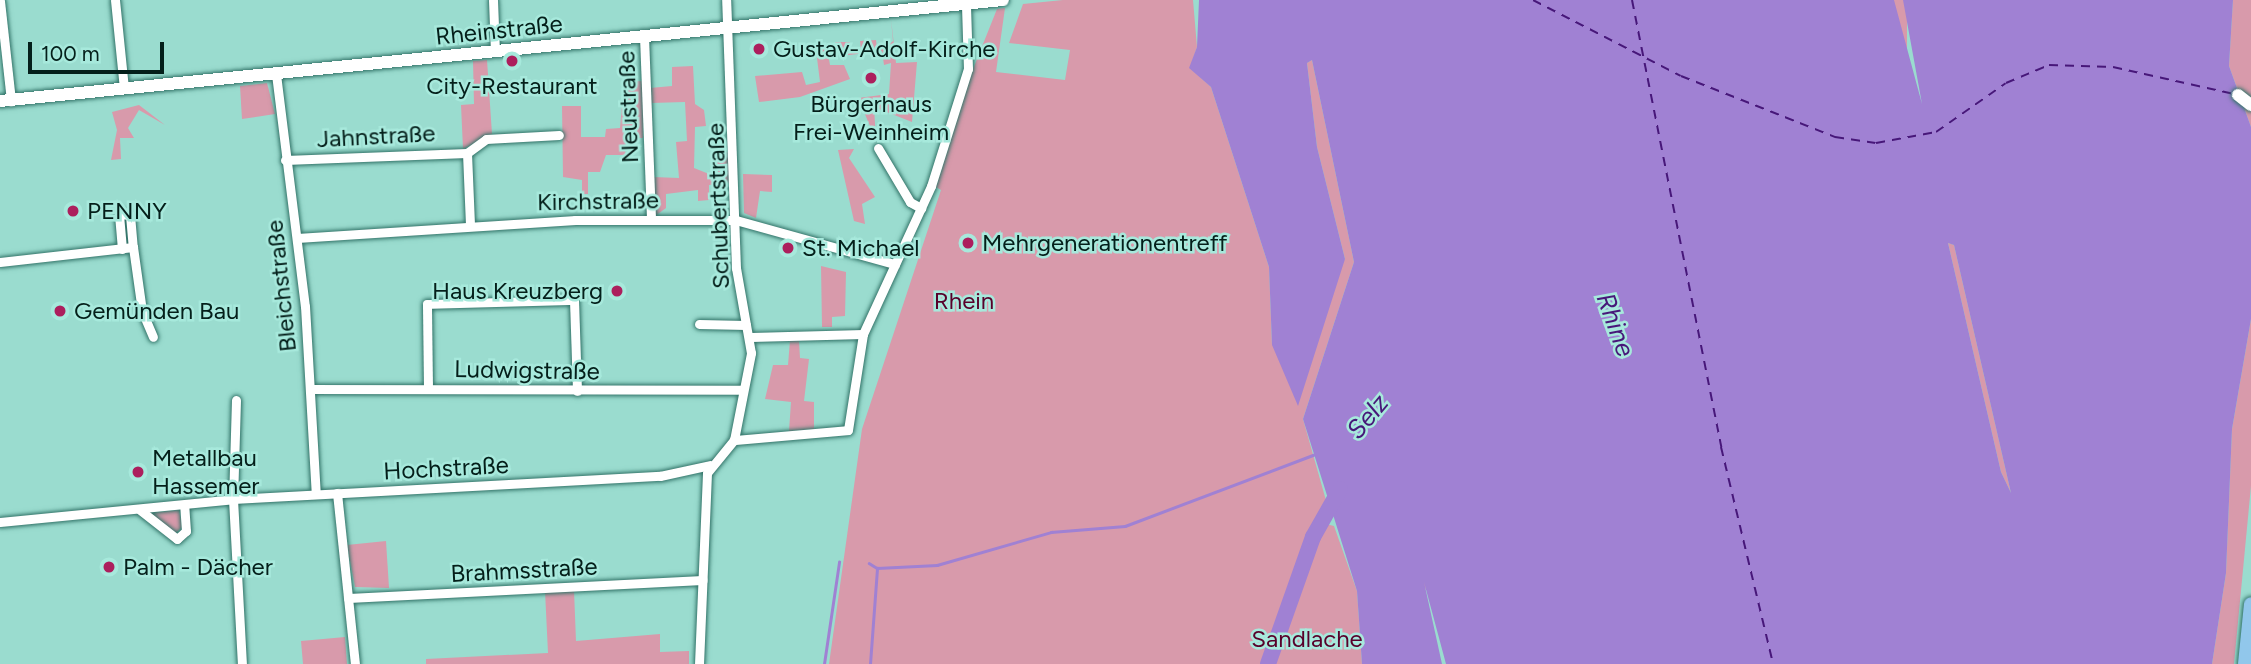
<!DOCTYPE html>
<meta charset="utf-8">
<style>
body{margin:0}
#map{position:relative;width:2251px;height:664px;overflow:hidden;background:#9adccf;font-family:Figtree,sans-serif}
div>[style]{position:absolute}
[style*='--x']{left:calc(var(--x)*1px);top:calc(var(--y)*1px);width:calc(var(--w)*1px);rotate:calc(var(--a)*1deg)}
.green>*{inset:0;background:#d89aab;transform-origin:0 0}
.water>*{inset:0;background:#a081d3}
.stream>*{height:2.5px;margin:-1.25px;padding:0 1.25px;transform-origin:1.25px;border-radius:1.25px;background:#a081d3}
.river>*{height:16px;margin:-8px;padding:0 8px;transform-origin:8px;border-radius:8px;background:#a081d3}
.ferry>*{height:2px;margin-top:-1px;transform-origin:0;background:repeating-linear-gradient(90deg,#471779 0 9px,transparent 0 16px)}
.roads{filter:drop-shadow(0 0 2px #327368) drop-shadow(0 0 2px #327368)}
.street>*{height:9px;margin:-4.5px;padding:0 4.5px;transform-origin:4.5px;border-radius:4.5px;background:#fff}
.secondary>*{height:12px;margin:-6px;padding:0 6px;transform-origin:6px;border-radius:6px;background:#fff}
.primary>*{height:14px;margin:-7px;padding:0 7px;transform-origin:7px;border-radius:7px;background:#91c7eb}
.dots>*{width:19px;height:19px;translate:-50% -50%;box-sizing:border-box;border:4px solid #a7e9dc;border-radius:50%}
span{translate:-50% -50%;white-space:nowrap;text-align:center;line-height:1.15;-webkit-text-stroke:5px #a7e9dc;paint-order:stroke}
.street-label{font-size:24px;color:#041f1a}
.poi-label{font-size:24px;color:#041f1a}
.left{translate:0 -50%;text-align:left}
.right{translate:-100% -50%;text-align:right}
.park-label{font-size:24px;color:#58002a}
.water-label{font-size:26px;color:#471779;font-style:italic}
.scale{position:absolute;left:28px;top:42px;width:136px;height:32px;box-sizing:border-box;border:4px solid #041f1a;border-top:0;padding-left:9px;font-size:21px;line-height:24px;white-space:nowrap;color:#041f1a;-webkit-text-stroke:5px #a7e9dc;paint-order:stroke}
</style>
<div id="map">
<div class="green">
<div style="clip-path:polygon(1063px 0,1193px 0,1197px 47px,1190px 68px,1211px 87px,1269px 267px,1272px 345px,1345px 259px,1317px 147px,1307px 63px,1312px 60px,1354px 262px,1303px 419px,1327px 504px,1313px 536px,1326px 524px,1334px 526px,1357px 591px,1362px 664px,829px 664px,862px 429px,941px 190px,936px 187px,971px 74px,997px 9px,1005px 8px,996px 72px,1065px 80px,1070px 50px,1009px 43px,1023px 4px)"></div>
<div style="left:1892px;top:0;width:15px;height:111px"></div>
<div style="clip-path:polygon(2233px 0,2251px 0,2251px 127px,2229px 66px)"></div>
<div style="clip-path:polygon(891px 19px,896px 63px,917px 62px,912px 122px,874px 107px,876px 140px,858px 98px,889px 94px,891px 63px,884px 65px,882px 51px,841px 56px,835px 42px,850px 42px,851px 51px,861px 50px,860px 41px,876px 40px,877px 49px,885px 48px,893px 41px)"></div>
<div style="clip-path:polygon(827px 48px,830px 65px,844px 65px,850px 79px,800px 97px,759px 102px,755px 76px,802px 72px,806px 85px,820px 82px,816px 50px)"></div>
<div style="clip-path:polygon(487px 60px,492px 134px,463px 149px,461px 105px,474px 104px,473px 61px)"></div>
<div style="clip-path:polygon(693px 66px,695px 104px,704px 110px,706px 126px,695px 127px,694px 168px,714px 176px,715px 185px,709px 185px,709px 200px,698px 201px,698px 190px,666px 194px,666px 208px,655px 216px,653px 177px,679px 178px,676px 142px,687px 141px,685px 102px,651px 103px,650px 88px,672px 86px,672px 67px)"></div>
<div style="clip-path:polygon(643px 81px,643px 138px,627px 138px,625px 155px,606px 155px,600px 172px,588px 172px,588px 194px,582px 194px,582px 180px,563px 177px,562px 106px,581px 106px,581px 137px,605px 137px,606px 129px,620px 128px,624px 82px)"></div>
<div style="clip-path:polygon(267px 83px,275px 114px,242px 119px,240px 86px)"></div>
<div style="clip-path:polygon(139px 105px,165px 125px,139px 110px,128px 128px,134px 138px,120px 138px,121px 159px,111px 160px,117px 130px,112px 112px)"></div>
<div style="clip-path:polygon(854px 149px,849px 158px,875px 197px,862px 204px,865px 224px,854px 221px,838px 150px)"></div>
<div style="clip-path:polygon(730px 152px,731px 183px,721px 183px,714px 153px)"></div>
<div style="clip-path:polygon(743px 174px,772px 175px,772px 192px,760px 191px,756px 218px,744px 213px)"></div>
<div style="clip-path:polygon(1948px 243px,1954px 245px,2011px 493px,2001px 472px)"></div>
<div style="clip-path:polygon(821px 266px,846px 272px,845px 316px,832px 317px,832px 327px,822px 327px)"></div>
<div style="clip-path:polygon(2251px 319px,2251px 486px,2234px 664px,2212px 664px,2226px 573px,2232px 429px)"></div>
<div style="clip-path:polygon(790px 340px,799px 341px,800px 358px,809px 359px,804px 401px,814px 402px,814px 429px,789px 431px,791px 402px,765px 399px,773px 365px,788px 365px)"></div>
<div style="clip-path:polygon(179px 510px,182px 527px,174px 535px,151px 513px)"></div>
<div style="clip-path:polygon(386px 541px,389px 588px,355px 587px,347px 545px)"></div>
<div style="left:1423px;top:582px;width:4px;height:84px;rotate:14deg"></div>
<div style="clip-path:polygon(574px 590px,576px 641px,660px 634px,660px 652px,689px 651px,689px 664px,426px 664px,426px 659px,548px 653px,545px 591px)"></div>
<div style="clip-path:polygon(345px 637px,347px 664px,303px 664px,301px 641px)"></div>
</div>
<div class="water">
<div style="clip-path:polygon(evenodd,1199px 0,1894px 0,1922px 104px,1903px 0,2233px 0,2229px 66px,2251px 127px,2251px 319px,2232px 429px,2226px 573px,2212px 664px,1446px 664px,1424px 582px,1442px 664px,1362px 664px,1357px 591px,1303px 419px,1354px 262px,1312px 60px,1307px 63px,1317px 147px,1345px 259px,1298px 406px,1272px 345px,1269px 267px,1211px 87px,1189px 68px,1197px 47px,1199px 0,1948px 243px,1954px 245px,2011px 493px,2001px 472px,1948px 243px)"></div>
</div>
<div class="stream">
<div style="--x:869;--y:563;--w:9;--a:32"></div>
<div style="--x:824;--y:664;--w:103;--a:-81.6"></div>
<div style="--x:870;--y:664;--w:96;--a:-85.8"></div>
<div style="--x:877;--y:568;--w:60;--a:-2.9"></div>
<div style="--x:937;--y:565;--w:119;--a:-16.1"></div>
<div style="--x:1051;--y:532;--w:74;--a:-4.6"></div>
<div style="--x:1125;--y:526;--w:201;--a:-20.7"></div>
</div>
<div class="river">
<div style="--x:1268;--y:664;--w:135;--a:-70.5"></div>
<div style="--x:1313;--y:537;--w:55;--a:-60.6"></div>
</div>
<div class="ferry">
<div style="--x:1533;--y:0;--w:166;--a:27.2"></div>
<div style="--x:1681;--y:76;--w:166;--a:21.6"></div>
<div style="--x:1835;--y:137;--w:41;--a:8.3"></div>
<div style="--x:1876;--y:143;--w:61;--a:-10.4"></div>
<div style="--x:1936;--y:132;--w:85;--a:-35"></div>
<div style="--x:2006;--y:83;--w:47;--a:-22.7"></div>
<div style="--x:2049;--y:65;--w:64;--a:1.8"></div>
<div style="--x:2113;--y:67;--w:124;--a:12.6"></div>
<div style="--x:1632;--y:0;--w:456;--a:78.7"></div>
<div style="--x:1721;--y:447;--w:223;--a:76.5"></div>
</div>
<div class="roads">
<div class="street">
<div style="--x:115;--y:0;--w:89;--a:84.2"></div>
<div style="--x:493;--y:0;--w:52;--a:87.8"></div>
<div style="--x:0;--y:1;--w:101;--a:83.7"></div>
<div style="--x:644;--y:36;--w:182;--a:87.8"></div>
<div style="--x:276;--y:74;--w:234;--a:82.9"></div>
<div style="--x:305;--y:306;--w:188;--a:86.7"></div>
<div style="--x:878;--y:148;--w:63;--a:59.3"></div>
<div style="--x:910;--y:202;--w:13;--a:29"></div>
<div style="--x:467;--y:153;--w:72;--a:87.6"></div>
<div style="--x:285;--y:160;--w:182;--a:-2.2"></div>
<div style="--x:467;--y:153;--w:24;--a:-36"></div>
<div style="--x:486;--y:139;--w:73;--a:-3.1"></div>
<div style="--x:297;--y:238;--w:279;--a:-3.7"></div>
<div style="--x:575;--y:220;--w:161;--a:0"></div>
<div style="--x:736;--y:220;--w:165;--a:15.5"></div>
<div style="--x:122;--y:249;--w:35;--a:-95"></div>
<div style="--x:119;--y:214;--w:11;--a:5"></div>
<div style="--x:130;--y:215;--w:32;--a:85"></div>
<div style="--x:0;--y:262;--w:134;--a:-6.4"></div>
<div style="--x:133;--y:247;--w:65;--a:82"></div>
<div style="--x:142;--y:311;--w:28;--a:67"></div>
<div style="--x:699;--y:324;--w:47;--a:1.2"></div>
<div style="--x:751;--y:337;--w:112;--a:-1.5"></div>
<div style="--x:428;--y:388;--w:84;--a:-90.7"></div>
<div style="--x:427;--y:304;--w:147;--a:-1.6"></div>
<div style="--x:574;--y:300;--w:91;--a:88.1"></div>
<div style="--x:311;--y:389;--w:432;--a:0.1"></div>
<div style="--x:236;--y:400;--w:99;--a:91.7"></div>
<div style="--x:233;--y:499;--w:165;--a:86.9"></div>
<div style="--x:734;--y:440;--w:114;--a:-5"></div>
<div style="--x:848;--y:430;--w:97;--a:-81.1"></div>
<div style="--x:863;--y:334;--w:163;--a:-65.3"></div>
<div style="--x:931;--y:186;--w:123;--a:-72.5"></div>
<div style="--x:968;--y:69;--w:65;--a:-91.8"></div>
<div style="--x:337;--y:493;--w:172;--a:84"></div>
<div style="--x:140;--y:510;--w:47;--a:38.1"></div>
<div style="--x:177;--y:539;--w:12;--a:-42"></div>
<div style="--x:186;--y:531;--w:26;--a:-94"></div>
<div style="--x:0;--y:522;--w:234;--a:-5.6"></div>
<div style="--x:233;--y:499;--w:428;--a:-3.1"></div>
<div style="--x:660;--y:476;--w:51;--a:-12.4"></div>
<div style="--x:348;--y:598;--w:355;--a:-2.9"></div>
<div style="--x:699;--y:664;--w:191;--a:-87.6"></div>
<div style="--x:707;--y:473;--w:43;--a:-50.7"></div>
<div style="--x:734;--y:440;--w:89;--a:-78.9"></div>
<div style="--x:751;--y:353;--w:86;--a:-100"></div>
<div style="--x:736;--y:268;--w:268;--a:-92.1"></div>
</div>
<div class="secondary">
<div style="--x:2238;--y:95;--w:16;--a:38"></div>
<div style="--x:0;--y:101;--w:1008;--a:-5.75"></div>
</div>
<div class="primary">
<div style="--x:2245;--y:664;--w:60;--a:-84.3"></div>
</div>
</div>
<div class="dots">
<div style="left:759px;top:49px;background:#ac1f5d"></div>
<div style="left:512px;top:61px;background:#ac1f5d"></div>
<div style="left:871px;top:78px;background:#ac1f5d"></div>
<div style="left:73px;top:211px;background:#ac1f5d"></div>
<div style="left:968px;top:243px;background:#ac1f5d"></div>
<div style="left:788px;top:248px;background:#ac1f5d"></div>
<div style="left:617px;top:291px;background:#ac1f5d"></div>
<div style="left:60px;top:311px;background:#ac1f5d"></div>
<div style="left:138px;top:472px;background:#ac1f5d"></div>
<div style="left:109px;top:567px;background:#ac1f5d"></div>
</div>
<div class="street-label">
<span style="left:499px;top:30px;rotate:-6deg">Rheinstraße</span>
<span style="left:628px;top:107px;rotate:-92deg">Neustraße</span>
<span style="left:376px;top:136px;rotate:-3deg">Jahnstraße</span>
<span style="left:598px;top:201px;rotate:-1deg">Kirchstraße</span>
<span style="left:718px;top:206px;rotate:-92deg">Schubertstraße</span>
<span style="left:281px;top:286px;rotate:-96deg">Bleichstraße</span>
<span style="left:527px;top:370px;rotate:1deg">Ludwigstraße</span>
<span style="left:446px;top:468px;rotate:-3deg">Hochstraße</span>
<span style="left:524px;top:570px;rotate:-3deg">Brahmsstraße</span>
</div>
<div class="poi-label">
<span class="left" style="left:773px;top:49px">Gustav-Adolf-Kirche</span>
<span style="left:512px;top:86px">City-Restaurant</span>
<span style="left:871px;top:118px">Bürgerhaus<br>Frei-Weinheim</span>
<span class="left" style="left:87px;top:211px">PENNY</span>
<span class="left" style="left:982px;top:243px">Mehrgenerationentreff</span>
<span class="left" style="left:802px;top:248px">St. Michael</span>
<span class="right" style="left:603px;top:291px">Haus Kreuzberg</span>
<span class="left" style="left:74px;top:311px">Gemünden Bau</span>
<span class="left" style="left:152px;top:472px">Metallbau<br>Hassemer</span>
<span class="left" style="left:123px;top:567px">Palm - Dächer</span>
</div>
<div class="park-label">
<span style="left:964px;top:301px">Rhein</span>
<span style="left:1307px;top:639px">Sandlache</span>
</div>
<div class="water-label">
<span style="left:1615px;top:325px;rotate:70deg">Rhine</span>
<span style="left:1368px;top:417px;rotate:-50deg">Selz</span>
</div>
<div class="scale">100 m</div>
</div>
